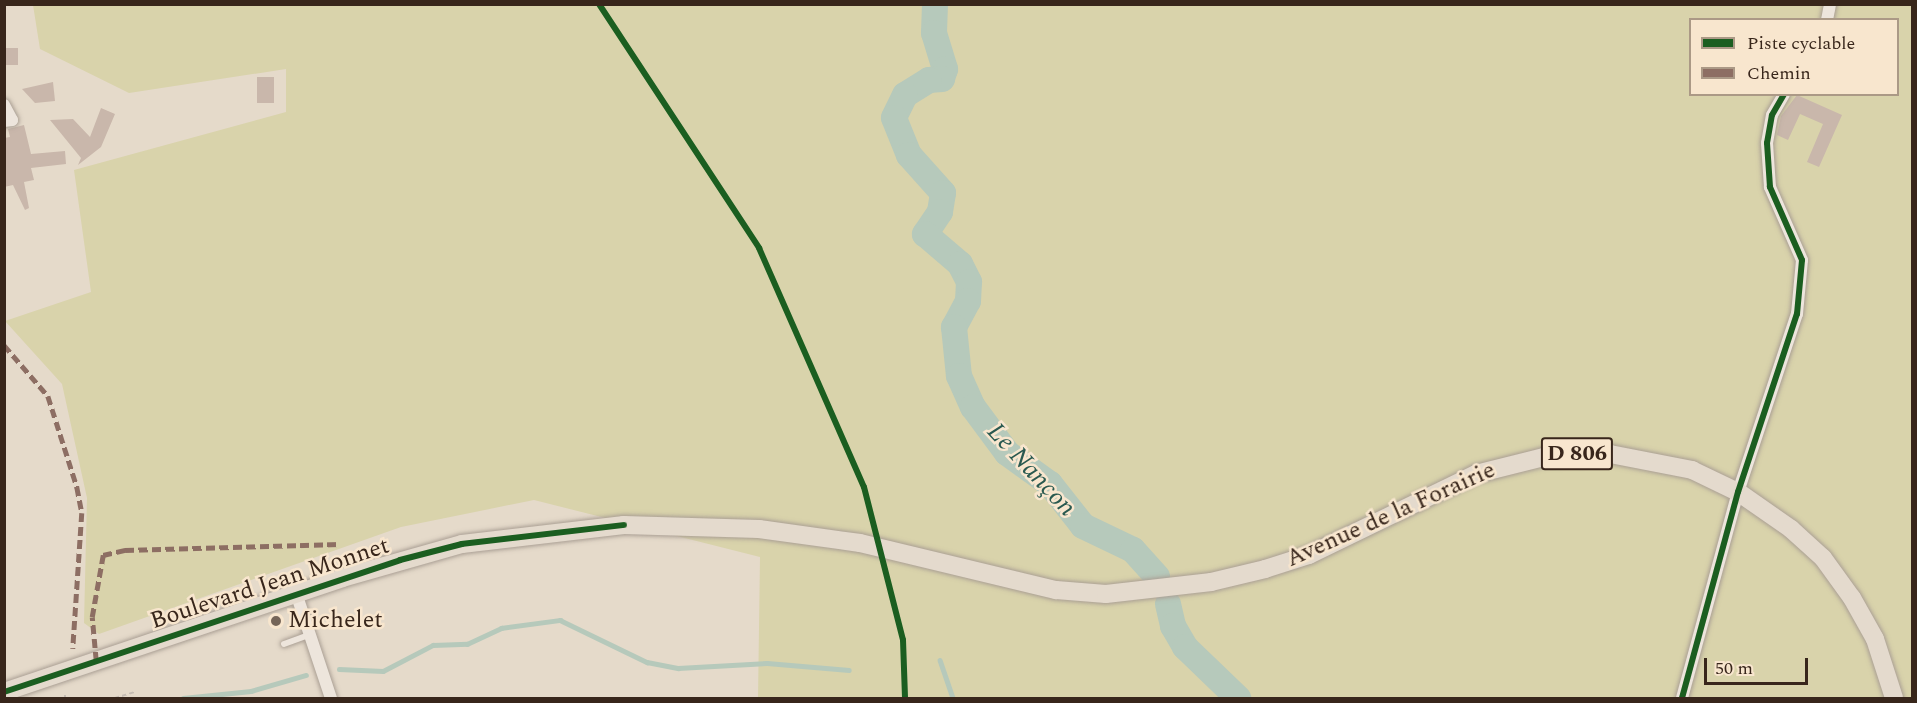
<!DOCTYPE html>
<meta charset="utf-8">
<style>
body{margin:0}
#map{position:relative;width:1917px;height:703px;overflow:hidden;background:#e5daca;font-family:Spectral,serif}
div>[style]{position:absolute}
[style*='--x']{left:calc(var(--x)*1px);top:calc(var(--y)*1px);width:calc(var(--w)*1px);rotate:calc(var(--a)*1deg)}
.green>*{inset:0;background:#d9d3ab}
.stream>*{height:4.5px;margin:-2.25px;padding:0 2.25px;transform-origin:2.25px;border-radius:2.25px;background:#b6c9bb}
.river>*{height:26px;margin:-13px;padding:0 13px;transform-origin:13px;border-radius:13px;background:#b6c9bb}
.building>*{inset:0;background:#c9b7ab;transform-origin:0 0}
.path>*{height:2px;margin-top:-1px;transform-origin:0;background:repeating-linear-gradient(90deg,#c5bcb3 0 4.5px,transparent 0 7.5px)}
.roads{filter:drop-shadow(0 0 2px #aa9f94) drop-shadow(0 0 2px #aa9f94)}
.lane>*{height:6px;margin:-3px;padding:0 3px;transform-origin:3px;border-radius:3px;background:#ede5dc}
.street>*{height:12px;margin:-6px;padding:0 6px;transform-origin:6px;border-radius:6px;background:#ede5dc}
.primary>*{height:18px;margin:-9px;padding:0 9px;transform-origin:9px;border-radius:9px;background:#e4dacd}
.quiet>*{height:4.5px;margin-top:-2.25px;transform-origin:0;background:repeating-linear-gradient(90deg,#8d6e63 0 9px,transparent 0 13.5px)}
.cycleway>*{height:6px;margin:-3px;padding:0 3px;transform-origin:3px;border-radius:3px;background:#1b5e20}
.dots>*{width:16px;height:16px;translate:-50% -50%;box-sizing:border-box;border:3px solid #f8e6ce;border-radius:50%}
span{translate:-50% -50%;white-space:nowrap;text-align:center;line-height:1.15;-webkit-text-stroke:5px #f8e6ce;paint-order:stroke}
.shield-label span{padding:2px 4px;background:#f8e6ce;border:2px solid;border-radius:4px;-webkit-text-stroke-width:0}
.shield-label{font-size:22px;color:#38261b;font-weight:700}
.street-label{font-size:24px;color:#38261b}
.poi-label{font-size:24px;color:#38261b}
.left{translate:0 -50%;text-align:left}
.water-label{font-size:26px;color:#295950;font-style:italic}
.frame{position:absolute;inset:0;border:6px solid #38261b;pointer-events:none}
.legend{position:absolute;left:1689px;top:18px;width:210px;height:78px;box-sizing:border-box;background:#f8e6ce;border:2px solid #ab9986;margin:0;padding:8px 10px;list-style:none;font-size:18px;color:#38261b}
.legend li{display:flex;align-items:center;gap:12px;height:30px}
.legend b{width:30px;border:2px solid #ab9986}
.scale{position:absolute;left:1704px;top:658px;width:104px;height:27px;box-sizing:border-box;border:3px solid #38261b;border-top:0;padding-left:8px;font-size:18px;line-height:21px;white-space:nowrap;color:#38261b;-webkit-text-stroke:4px #f8e6ce;paint-order:stroke}
</style>
<div id="map">
<div class="green">
<div style="clip-path:polygon(evenodd,33px 5px,1912px 5px,1912px 698px,758px 698px,760px 557px,534px 500px,401px 527px,99px 634px,84px 623px,87px 498px,62px 384px,5px 321px,91px 292px,74px 170px,286px 112px,286px 69px,129px 93px,40px 49px,33px 5px,1690px 20px,1898px 20px,1898px 94px,1690px 94px,1690px 20px)"></div>
</div>
<div class="stream">
<div style="--x:940;--y:660;--w:40;--a:71.1"></div>
<div style="--x:339;--y:669;--w:44;--a:2.6"></div>
<div style="--x:383;--y:671;--w:56;--a:-27.5"></div>
<div style="--x:433;--y:645;--w:34;--a:-2"></div>
<div style="--x:467;--y:644;--w:38;--a:-25"></div>
<div style="--x:501;--y:628;--w:60;--a:-7.7"></div>
<div style="--x:560;--y:620;--w:97;--a:25.8"></div>
<div style="--x:647;--y:662;--w:32;--a:11"></div>
<div style="--x:678;--y:668;--w:89;--a:-3.2"></div>
<div style="--x:767;--y:663;--w:82;--a:4.9"></div>
<div style="--x:183;--y:698;--w:68;--a:-5.9"></div>
<div style="--x:251;--y:691;--w:57;--a:-16.2"></div>
</div>
<div class="river">
<div style="--x:935;--y:4;--w:29;--a:92"></div>
<div style="--x:934;--y:33;--w:38;--a:73"></div>
<div style="--x:945;--y:69;--w:10;--a:107"></div>
<div style="--x:942;--y:79;--w:13;--a:176"></div>
<div style="--x:929;--y:80;--w:28;--a:148"></div>
<div style="--x:905;--y:95;--w:25;--a:116"></div>
<div style="--x:894;--y:118;--w:40;--a:68"></div>
<div style="--x:909;--y:155;--w:51;--a:48.2"></div>
<div style="--x:943;--y:193;--w:19;--a:99"></div>
<div style="--x:940;--y:212;--w:27;--a:124"></div>
<div style="--x:925;--y:234;--w:46;--a:40.6"></div>
<div style="--x:960;--y:264;--w:20;--a:63"></div>
<div style="--x:969;--y:282;--w:19;--a:93"></div>
<div style="--x:968;--y:301;--w:30;--a:118"></div>
<div style="--x:954;--y:327;--w:49;--a:84.2"></div>
<div style="--x:959;--y:376;--w:34;--a:66"></div>
<div style="--x:973;--y:407;--w:57;--a:53.5"></div>
<div style="--x:1007;--y:453;--w:53;--a:35.8"></div>
<div style="--x:1050;--y:484;--w:53;--a:51.8"></div>
<div style="--x:1083;--y:526;--w:55;--a:25.6"></div>
<div style="--x:1133;--y:550;--w:36;--a:48"></div>
<div style="--x:1168;--y:604;--w:23;--a:77"></div>
<div style="--x:1173;--y:626;--w:24;--a:60"></div>
<div style="--x:1185;--y:647;--w:74;--a:43.9"></div>
</div>
<div class="building">
<div style="left:4px;top:48px;width:14px;height:17px"></div>
<div style="left:257px;top:77px;width:17px;height:26px"></div>
<div style="clip-path:polygon(53px 82px,55px 101px,35px 103px,22px 89px)"></div>
<div style="clip-path:polygon(1797px 95px,1842px 115px,1819px 167px,1807px 162px,1823px 124px,1800px 114px,1788px 140px,1777px 135px,1781px 116px)"></div>
<div style="clip-path:polygon(101px 108px,115px 114px,101px 147px,78px 165px,81px 158px,50px 120px,73px 119px,90px 137px)"></div>
<div style="clip-path:polygon(24px 125px,31px 154px,65px 151px,66px 164px,31px 168px,34px 180px,24px 182px,29px 208px,25px 210px,13px 185px,4px 187px,4px 138px,10px 137px,8px 129px)"></div>
</div>
<div class="path">
<div style="--x:65;--y:698;--w:3;--a:-90"></div>
<div style="--x:115;--y:698;--w:21;--a:-17"></div>
</div>
<div class="roads">
<div class="lane">
<div style="--x:284;--y:644;--w:27;--a:-20"></div>
</div>
<div class="street">
<div style="--x:1827;--y:20;--w:16;--a:-79"></div>
<div style="--x:4;--y:105;--w:17;--a:62"></div>
<div style="--x:12;--y:120;--w:8;--a:173"></div>
<div style="--x:296;--y:593;--w:111;--a:71.6"></div>
<div style="--x:1682;--y:698;--w:213;--a:-74.8"></div>
<div style="--x:1738;--y:492;--w:188;--a:-71.7"></div>
<div style="--x:1797;--y:314;--w:54;--a:-84.7"></div>
<div style="--x:1802;--y:260;--w:80;--a:-113.7"></div>
<div style="--x:1770;--y:187;--w:44;--a:-93.9"></div>
<div style="--x:1767;--y:143;--w:28;--a:-80"></div>
<div style="--x:1772;--y:115;--w:24;--a:-60"></div>
</div>
<div class="primary">
<div style="--x:4;--y:692;--w:357;--a:-18.6"></div>
<div style="--x:342;--y:578;--w:125;--a:-15.8"></div>
<div style="--x:462;--y:544;--w:163;--a:-6.7"></div>
<div style="--x:624;--y:525;--w:135;--a:1.7"></div>
<div style="--x:759;--y:529;--w:102;--a:7.9"></div>
<div style="--x:860;--y:543;--w:202;--a:13.5"></div>
<div style="--x:1056;--y:590;--w:50;--a:4.6"></div>
<div style="--x:1106;--y:594;--w:106;--a:-6.5"></div>
<div style="--x:1211;--y:582;--w:56;--a:-13.5"></div>
<div style="--x:1265;--y:569;--w:46;--a:-17.7"></div>
<div style="--x:1309;--y:555;--w:186;--a:-25.9"></div>
<div style="--x:1476;--y:474;--w:70;--a:-14"></div>
<div style="--x:1544;--y:457;--w:66;--a:-2.6"></div>
<div style="--x:1610;--y:454;--w:84;--a:11"></div>
<div style="--x:1692;--y:470;--w:51;--a:25.6"></div>
<div style="--x:1738;--y:492;--w:65;--a:34.9"></div>
<div style="--x:1791;--y:529;--w:43;--a:42.2"></div>
<div style="--x:1823;--y:558;--w:49;--a:54.1"></div>
<div style="--x:1852;--y:598;--w:47;--a:60.7"></div>
<div style="--x:1875;--y:639;--w:62;--a:72.1"></div>
</div>
</div>
<div class="quiet">
<div style="--x:4;--y:345;--w:67;--a:49.2"></div>
<div style="--x:48;--y:396;--w:96;--a:72.3"></div>
<div style="--x:77;--y:487;--w:26;--a:79"></div>
<div style="--x:82;--y:513;--w:136;--a:93.8"></div>
<div style="--x:96;--y:661;--w:44;--a:-95.2"></div>
<div style="--x:92;--y:617;--w:63;--a:-79.9"></div>
<div style="--x:103;--y:555;--w:23;--a:-13"></div>
<div style="--x:125;--y:550;--w:215;--a:-1.6"></div>
</div>
<div class="cycleway">
<div style="--x:599;--y:4;--w:292;--a:56.7"></div>
<div style="--x:759;--y:248;--w:261;--a:66.3"></div>
<div style="--x:864;--y:487;--w:158;--a:75.7"></div>
<div style="--x:903;--y:640;--w:58;--a:88"></div>
<div style="--x:4;--y:692;--w:417;--a:-18.4"></div>
<div style="--x:400;--y:560;--w:64;--a:-14.5"></div>
<div style="--x:462;--y:544;--w:163;--a:-6.7"></div>
<div style="--x:1682;--y:698;--w:213;--a:-74.8"></div>
<div style="--x:1738;--y:492;--w:188;--a:-71.7"></div>
<div style="--x:1797;--y:314;--w:54;--a:-84.7"></div>
<div style="--x:1802;--y:260;--w:80;--a:-113.7"></div>
<div style="--x:1770;--y:187;--w:44;--a:-93.9"></div>
<div style="--x:1767;--y:143;--w:28;--a:-80"></div>
<div style="--x:1772;--y:115;--w:24;--a:-60"></div>
</div>
<div class="dots">
<div style="left:276px;top:621px;background:#756558"></div>
</div>
<div class="shield-label">
<span style="left:1577px;top:454px">D 806</span>
</div>
<div class="street-label">
<span style="left:1391px;top:515px;rotate:-24deg">Avenue de la Forairie</span>
<span style="left:270px;top:584px;rotate:-18deg">Boulevard Jean Monnet</span>
</div>
<div class="poi-label">
<span class="left" style="left:288px;top:621px">Michelet</span>
</div>
<div class="water-label">
<span style="left:1031px;top:470px;rotate:47deg">Le Nançon</span>
</div>
<div class="frame"></div>
<ul class="legend">
<li><b style="height:8px;background:#1b5e20"></b>Piste cyclable</li>
<li><b style="height:8px;background:#8d6e63"></b>Chemin</li>
</ul>
<div class="scale">50 m</div>
</div>
